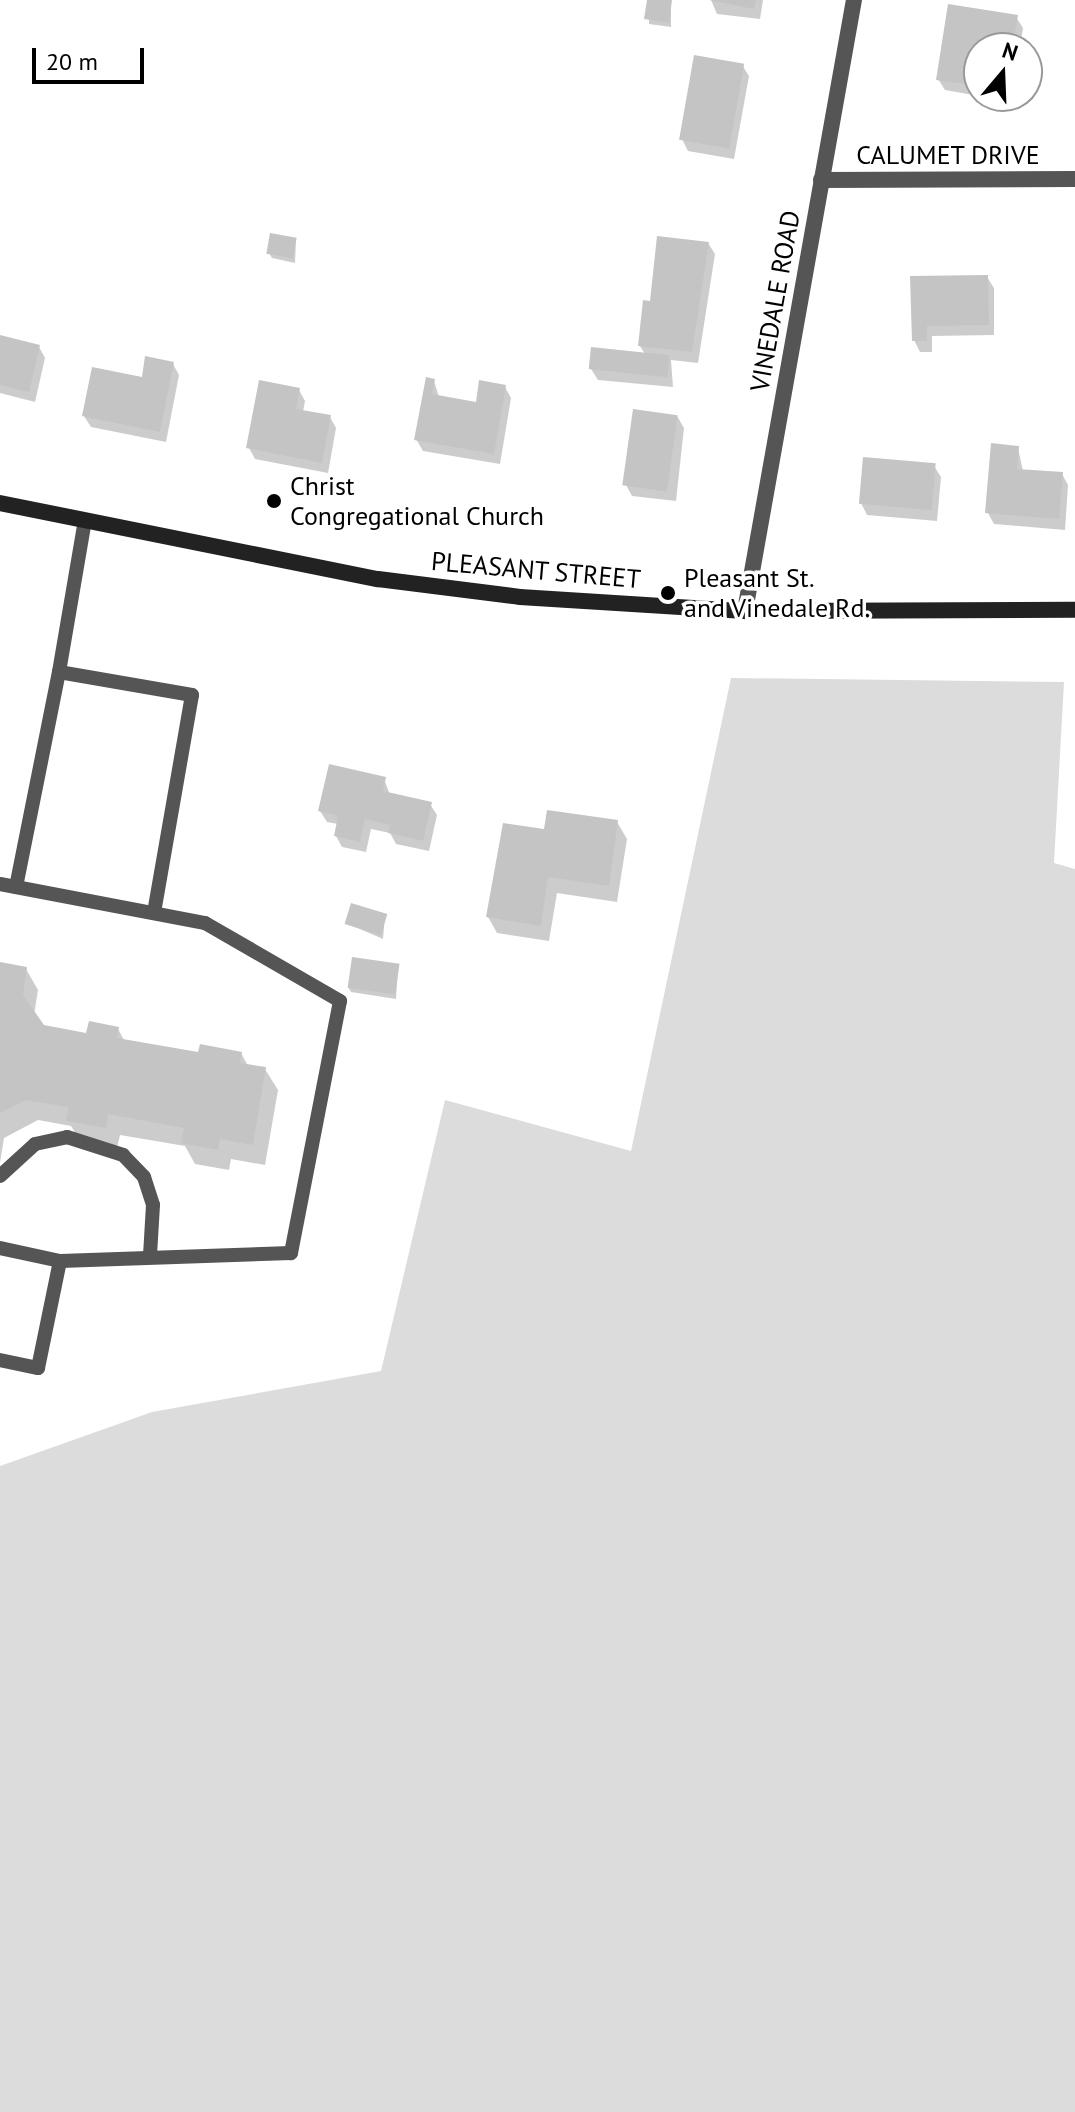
<!DOCTYPE html>
<style>
body{margin:0}
#map{position:relative;width:1075px;height:2112px;overflow:hidden;background:#fff;font-family:"PT Sans",sans-serif}
div>[style]{position:absolute}
[style*='--x']{left:calc(var(--x)*1px);top:calc(var(--y)*1px);width:calc(var(--w)*1px);rotate:calc(var(--a)*1deg)}
.green>*{inset:0;background:#dcdcdc}
.shadow>*{inset:0;background:#0003}
.building>*{inset:0;background:#c4c4c4;transform-origin:0 0}
.lane>*{height:14px;margin:-7px;padding:0 7px;transform-origin:7px;border-radius:7px;background:#555}
.street>*{height:16px;margin:-8px;padding:0 8px;transform-origin:8px;border-radius:8px;background:#555}
.secondary>*{height:16px;margin:-8px;padding:0 8px;transform-origin:8px;border-radius:8px;background:#222}
.dots>*{width:22px;height:22px;translate:-50% -50%;box-sizing:border-box;border:4px solid #fff;border-radius:50%}
span{translate:-50% -50%;white-space:nowrap;text-align:center;line-height:1.15;-webkit-text-stroke:7px #fff;paint-order:stroke}
.street-label{font-size:26px;color:#000}
.poi-label{font-size:26px;color:#000}
.left{translate:0 -50%;text-align:left}
.north{position:absolute;left:963px;top:32px;width:80px;height:80px;box-sizing:border-box;background:#fff;border:2px solid #999;border-radius:50%;rotate:19deg;font-size:22px;font-weight:700;line-height:32px;text-align:center;color:#000}
.north::after{content:'';display:block;margin:auto;width:28px;height:36px;background:#000;clip-path:polygon(50% 0,100% 100%,50% 72%,0 100%)}
.scale{position:absolute;left:32px;top:48px;width:112px;height:36px;box-sizing:border-box;border:4px solid #000;border-top:0;padding-left:10px;font-size:24px;line-height:28px;white-space:nowrap;color:#000;-webkit-text-stroke:6px #fff;paint-order:stroke}
</style>
<div id="map">
<div class="green">
<div style="clip-path:polygon(731px 678px,1064px 682px,1054px 863px,1075px 869px,1075px 2112px,0 2112px,0 1466px,152px 1412px,381px 1371px,445px 1100px,631px 1151px)"></div>
</div>
<div class="shadow">
<div style="clip-path:polygon(649px 0,671px 2px,671px 27px,649px 24px)"></div>
<div style="clip-path:polygon(711px 0,763px 0,760px 19px,717px 14px)"></div>
<div style="clip-path:polygon(1016px 17px,1023px 28px,1020px 48px,979px 48px,979px 96px,945px 90px,938px 79px)"></div>
<div style="clip-path:polygon(742px 65px,749px 76px,734px 159px,688px 151px,682px 139px)"></div>
<div style="clip-path:polygon(296px 240px,295px 263px,272px 258px,269px 253px)"></div>
<div style="clip-path:polygon(708px 243px,715px 254px,698px 363px,671px 360px,673px 387px,598px 380px,591px 369px,645px 354px,640px 346px,652px 303px)"></div>
<div style="clip-path:polygon(987px 277px,994px 288px,994px 335px,932px 336px,932px 352px,920px 352px,914px 340px,912px 278px)"></div>
<div style="clip-path:polygon(0 338px,39px 347px,45px 358px,35px 402px,0 393px)"></div>
<div style="clip-path:polygon(173px 364px,179px 375px,166px 442px,91px 427px,84px 416px)"></div>
<div style="clip-path:polygon(434px 381px,439px 397px,478px 404px,505px 387px,511px 398px,500px 464px,423px 451px,416px 439px)"></div>
<div style="clip-path:polygon(299px 390px,305px 401px,303px 412px,330px 417px,336px 428px,328px 473px,255px 459px,249px 448px)"></div>
<div style="clip-path:polygon(677px 416px,684px 428px,676px 501px,632px 496px,626px 485px)"></div>
<div style="clip-path:polygon(1018px 448px,1023px 471px,1062px 474px,1068px 485px,1065px 530px,994px 524px,988px 513px)"></div>
<div style="clip-path:polygon(934px 466px,941px 477px,937px 521px,867px 515px,861px 503px)"></div>
<div style="clip-path:polygon(384px 779px,390px 795px,430px 804px,437px 815px,429px 851px,396px 844px,390px 833px,371px 829px,366px 852px,342px 847px,336px 836px,338px 824px,327px 822px,320px 811px)"></div>
<div style="clip-path:polygon(617px 822px,627px 839px,617px 902px,557px 893px,549px 941px,497px 933px,488px 917px,545px 831px)"></div>
<div style="clip-path:polygon(385px 916px,383px 939px,346px 923px)"></div>
<div style="clip-path:polygon(0 964px,26px 969px,38px 990px,34px 1015px,43px 1026px,88px 1035px,118px 1029px,125px 1042px,200px 1055px,241px 1053px,248px 1066px,265px 1069px,278px 1090px,265px 1165px,231px 1159px,229px 1170px,195px 1164px,185px 1146px,120px 1135px,117px 1148px,81px 1142px,71px 1126px,38px 1120px,4px 1138px,0 1163px)"></div>
<div style="clip-path:polygon(398px 966px,396px 999px,351px 992px,348px 987px)"></div>
</div>
<div class="building">
<div style="clip-path:polygon(647px 0,672px 0,669px 23px,644px 19px)"></div>
<div style="clip-path:polygon(709px 0,756px 0,754px 9px)"></div>
<div style="clip-path:polygon(948px 4px,1018px 15px,1013px 44px,993px 41px,992px 48px,979px 48px,979px 86px,936px 80px)"></div>
<div style="left:694px;top:55px;width:51px;height:86px;rotate:10deg"></div>
<div style="left:270px;top:233px;width:27px;height:21px;rotate:10deg"></div>
<div style="clip-path:polygon(657px 236px,709px 242px,692px 352px,638px 346px,643px 300px,650px 301px)"></div>
<div style="clip-path:polygon(988px 275px,989px 325px,927px 326px,927px 341px,912px 341px,910px 276px)"></div>
<div style="clip-path:polygon(0 335px,40px 345px,29px 392px,0 385px)"></div>
<div style="left:591px;top:347px;width:79px;height:22px;rotate:6deg"></div>
<div style="clip-path:polygon(145px 356px,174px 362px,160px 432px,82px 416px,92px 367px,142px 377px)"></div>
<div style="clip-path:polygon(426px 377px,435px 379px,432px 394px,476px 402px,479px 380px,506px 385px,494px 454px,414px 440px)"></div>
<div style="clip-path:polygon(259px 380px,300px 388px,296px 409px,331px 415px,322px 463px,246px 448px)"></div>
<div style="left:633px;top:409px;width:45px;height:77px;rotate:8deg"></div>
<div style="clip-path:polygon(991px 443px,1019px 446px,1017px 469px,1063px 472px,1059px 519px,985px 513px)"></div>
<div style="left:863px;top:457px;width:73px;height:47px;rotate:5deg"></div>
<div style="clip-path:polygon(329px 764px,386px 777px,383px 791px,432px 802px,423px 841px,388px 833px,390px 825px,365px 819px,360px 842px,334px 836px,338px 816px,318px 811px)"></div>
<div style="clip-path:polygon(547px 810px,618px 820px,609px 886px,548px 877px,541px 926px,486px 917px,503px 823px,544px 829px)"></div>
<div style="left:351px;top:903px;width:38px;height:22px;rotate:17deg"></div>
<div style="left:352px;top:957px;width:48px;height:31px;rotate:8deg"></div>
<div style="clip-path:polygon(0 962px,27px 967px,23px 995px,44px 1025px,86px 1033px,89px 1021px,119px 1027px,117px 1038px,198px 1052px,200px 1044px,242px 1052px,240px 1063px,266px 1067px,253px 1145px,220px 1139px,218px 1150px,181px 1143px,184px 1128px,108px 1114px,106px 1128px,66px 1121px,69px 1107px,25px 1100px,0 1113px)"></div>
</div>
<div class="lane">
<div style="--x:59;--y:672;--w:154;--a:-80.3"></div>
<div style="--x:0;--y:884;--w:209;--a:10.8"></div>
<div style="--x:205;--y:923;--w:156;--a:30"></div>
<div style="--x:340;--y:1001;--w:257;--a:101"></div>
<div style="--x:291;--y:1253;--w:231;--a:178"></div>
<div style="--x:60;--y:1261;--w:61;--a:-167.8"></div>
<div style="--x:16;--y:887;--w:219;--a:-78.7"></div>
<div style="--x:59;--y:672;--w:135;--a:9.8"></div>
<div style="--x:192;--y:695;--w:221;--a:99.9"></div>
<div style="--x:0;--y:1176;--w:47;--a:-42.4"></div>
<div style="--x:35;--y:1144;--w:33;--a:-12"></div>
<div style="--x:67;--y:1137;--w:59;--a:17.8"></div>
<div style="--x:123;--y:1155;--w:30;--a:46"></div>
<div style="--x:144;--y:1177;--w:29;--a:72"></div>
<div style="--x:153;--y:1205;--w:51;--a:93.4"></div>
<div style="--x:0;--y:1360;--w:39;--a:12"></div>
<div style="--x:38;--y:1368;--w:109;--a:-78.4"></div>
</div>
<div class="street">
<div style="--x:821;--y:180;--w:254;--a:-0.2"></div>
<div style="--x:745;--y:611;--w:621;--a:-79.89"></div>
</div>
<div class="secondary">
<div style="--x:0;--y:503;--w:386;--a:11.4"></div>
<div style="--x:378;--y:579;--w:143;--a:7.2"></div>
<div style="--x:520;--y:597;--w:225;--a:3.6"></div>
<div style="--x:745;--y:611;--w:330;--a:-0.2"></div>
</div>
<div class="dots">
<div style="left:274px;top:501px;background:#000"></div>
<div style="left:668px;top:593px;background:#000"></div>
</div>
<div class="street-label">
<span style="left:948px;top:155px">CALUMET DRIVE</span>
<span style="left:775px;top:301px;rotate:-80deg">VINEDALE ROAD</span>
<span style="left:536px;top:570px;rotate:5deg">PLEASANT STREET</span>
</div>
<div class="poi-label">
<span class="left" style="left:290px;top:501px">Christ<br>Congregational Church</span>
<span class="left" style="left:684px;top:593px">Pleasant St.<br>and Vinedale Rd.</span>
</div>
<div class="north">N</div>
<div class="scale">20 m</div>
</div>
